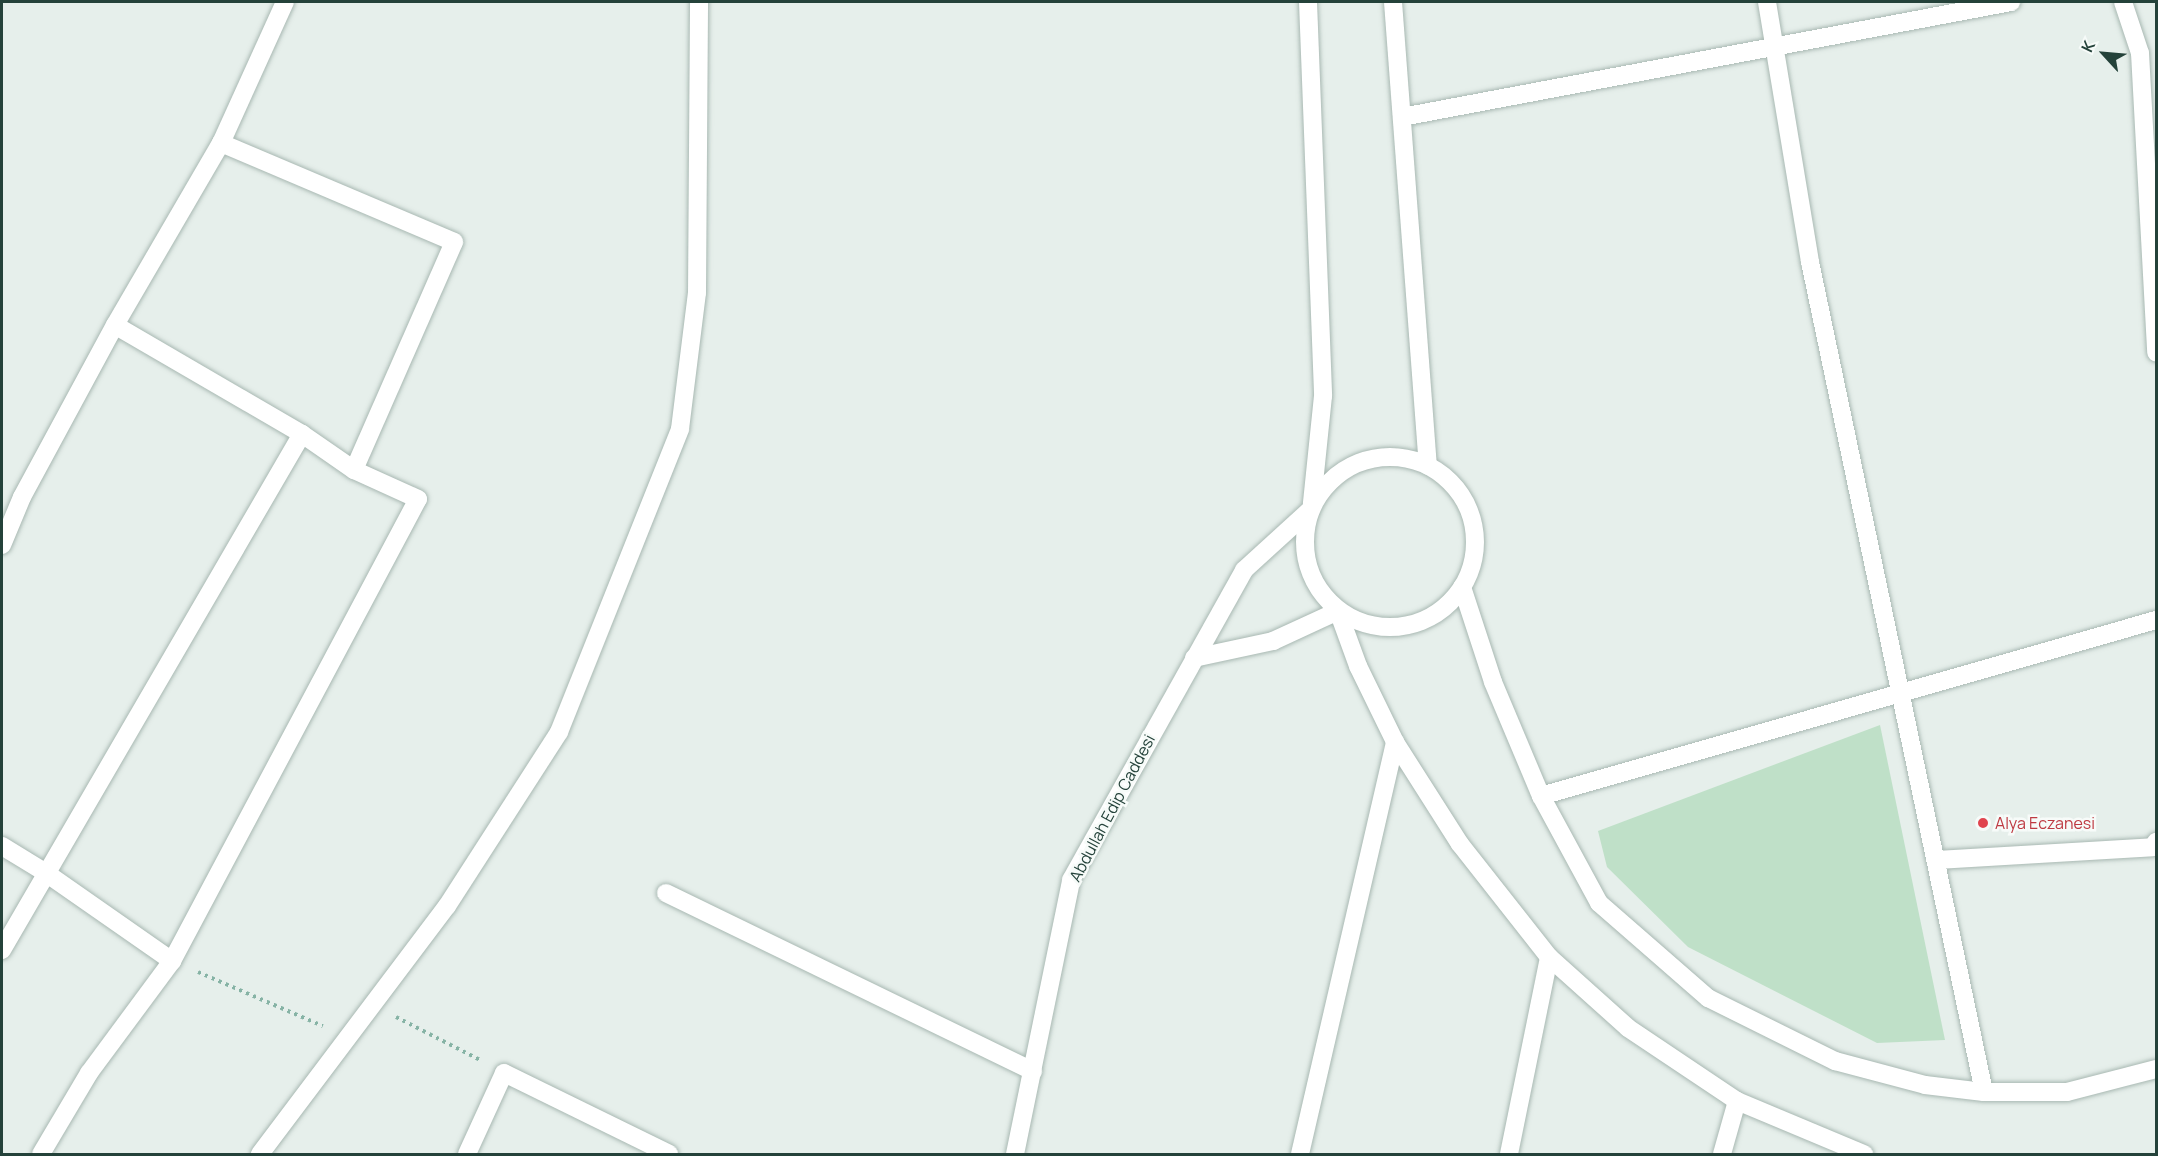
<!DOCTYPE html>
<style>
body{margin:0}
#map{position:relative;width:2158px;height:1156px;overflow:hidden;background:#e6efeb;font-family:Manrope,sans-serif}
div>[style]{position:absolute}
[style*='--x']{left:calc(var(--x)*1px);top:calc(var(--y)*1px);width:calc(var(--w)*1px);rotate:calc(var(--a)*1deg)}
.green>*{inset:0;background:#bfe0c8}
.path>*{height:4px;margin-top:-2px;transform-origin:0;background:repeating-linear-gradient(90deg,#86b3a5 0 3px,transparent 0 7.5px)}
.roads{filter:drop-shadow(0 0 2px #a8b8b2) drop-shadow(0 0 2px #a8b8b2)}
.minor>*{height:18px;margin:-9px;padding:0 9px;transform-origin:9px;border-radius:9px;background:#fff}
.tertiary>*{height:18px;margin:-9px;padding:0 9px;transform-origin:9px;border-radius:9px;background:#fff}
.secondary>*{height:18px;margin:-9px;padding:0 9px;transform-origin:9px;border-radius:9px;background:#fff}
.secondary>.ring{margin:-9px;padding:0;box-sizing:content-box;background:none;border:18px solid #fff;border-radius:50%}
.dots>*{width:16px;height:16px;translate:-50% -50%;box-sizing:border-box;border:3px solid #f7fbf9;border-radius:50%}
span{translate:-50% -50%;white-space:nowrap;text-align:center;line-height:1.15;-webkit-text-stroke:5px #f7fbf9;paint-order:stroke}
.street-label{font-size:16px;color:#24423a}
.health-label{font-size:16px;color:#be3a42}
.left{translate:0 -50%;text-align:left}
.frame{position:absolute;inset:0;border:3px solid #24423a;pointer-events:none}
.north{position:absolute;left:2074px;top:24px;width:60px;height:60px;-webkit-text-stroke:4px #f7fbf9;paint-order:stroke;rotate:296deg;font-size:16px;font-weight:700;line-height:24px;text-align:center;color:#24423a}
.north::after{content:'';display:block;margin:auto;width:21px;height:27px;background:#24423a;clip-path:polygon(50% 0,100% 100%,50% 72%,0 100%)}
</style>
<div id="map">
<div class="green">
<div style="clip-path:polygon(1880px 725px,1945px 1040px,1877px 1043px,1688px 947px,1607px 867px,1598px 831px)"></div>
</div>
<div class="path">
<div style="--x:198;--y:972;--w:136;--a:23.4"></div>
<div style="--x:396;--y:1017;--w:94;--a:27.1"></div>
</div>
<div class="roads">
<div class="minor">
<div style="--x:1767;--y:2;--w:264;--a:80.6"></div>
<div style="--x:1810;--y:262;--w:848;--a:78.16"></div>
<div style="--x:2123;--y:2;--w:54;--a:71.6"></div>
<div style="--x:2140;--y:53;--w:300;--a:86.9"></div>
<div style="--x:1402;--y:117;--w:620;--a:-10.69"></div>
<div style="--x:221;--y:143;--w:253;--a:23"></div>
<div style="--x:454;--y:242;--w:249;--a:113.7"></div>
<div style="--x:1541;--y:796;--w:640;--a:-15.97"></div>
<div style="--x:2;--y:846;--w:52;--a:31.5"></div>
<div style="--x:46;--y:873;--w:154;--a:34.9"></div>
<div style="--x:1937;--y:860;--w:216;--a:-3.4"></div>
<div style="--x:2153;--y:847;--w:6;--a:-59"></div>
<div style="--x:666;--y:893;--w:408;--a:25.9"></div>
<div style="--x:2;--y:950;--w:597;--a:-59.83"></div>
<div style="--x:302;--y:434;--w:216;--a:-149.8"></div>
<div style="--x:41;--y:1154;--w:94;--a:-59.3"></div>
<div style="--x:89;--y:1073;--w:139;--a:-53.5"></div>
<div style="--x:172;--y:961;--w:523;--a:-61.97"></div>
<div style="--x:418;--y:499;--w:70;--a:-155.6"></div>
<div style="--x:354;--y:470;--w:63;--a:-145.3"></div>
<div style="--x:260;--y:1154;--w:311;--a:-53"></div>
<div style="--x:447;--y:906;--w:207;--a:-57.2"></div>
<div style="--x:559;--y:732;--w:326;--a:-68.2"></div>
<div style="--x:680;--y:429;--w:137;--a:-82.9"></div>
<div style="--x:697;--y:293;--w:291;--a:-89.6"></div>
<div style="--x:467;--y:1154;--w:89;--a:-65.4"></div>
<div style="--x:504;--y:1073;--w:184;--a:26.1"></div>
<div style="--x:1300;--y:1154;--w:423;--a:-77"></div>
<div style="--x:1509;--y:1154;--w:201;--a:-78.5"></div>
<div style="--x:1722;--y:1154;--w:55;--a:-74.2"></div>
</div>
<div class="tertiary">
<div style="--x:2;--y:545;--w:52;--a:-67.4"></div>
<div style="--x:22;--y:497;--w:196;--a:-61.6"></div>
<div style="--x:115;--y:325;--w:211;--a:-59.8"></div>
<div style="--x:221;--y:143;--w:155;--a:-65.6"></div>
<div style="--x:1194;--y:658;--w:81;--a:-12.1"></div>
<div style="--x:1273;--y:641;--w:72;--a:-24.8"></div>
<div style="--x:1015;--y:1154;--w:280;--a:-78.4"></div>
<div style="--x:1071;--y:880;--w:355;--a:-60.8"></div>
<div style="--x:1244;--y:570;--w:91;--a:-42.3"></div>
</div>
<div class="secondary">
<div style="--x:1308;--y:2;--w:394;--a:87.8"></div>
<div style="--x:1323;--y:396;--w:108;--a:95.9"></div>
<div style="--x:1393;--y:2;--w:465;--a:85.7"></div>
<div class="ring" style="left:1305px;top:457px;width:152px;height:152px"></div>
<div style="--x:1462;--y:587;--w:100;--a:71.9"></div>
<div style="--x:1493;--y:682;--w:124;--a:67.2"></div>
<div style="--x:1541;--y:796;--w:122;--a:61.5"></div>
<div style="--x:1599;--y:903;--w:145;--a:41.1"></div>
<div style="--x:1708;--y:998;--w:142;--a:26.4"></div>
<div style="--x:1835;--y:1061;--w:93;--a:14.9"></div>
<div style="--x:1925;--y:1085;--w:59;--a:6.8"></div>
<div style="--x:1984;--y:1092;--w:83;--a:0"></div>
<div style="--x:2067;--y:1092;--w:92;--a:-14.5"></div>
<div style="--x:1338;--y:611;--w:59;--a:70"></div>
<div style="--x:1358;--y:666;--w:85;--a:64"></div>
<div style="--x:1395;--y:742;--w:121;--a:57.5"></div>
<div style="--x:1460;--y:844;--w:144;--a:51.8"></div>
<div style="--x:1549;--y:957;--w:106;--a:41.9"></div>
<div style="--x:1628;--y:1028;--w:131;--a:33.8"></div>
<div style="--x:1737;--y:1101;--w:138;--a:22.7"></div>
</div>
</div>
<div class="dots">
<div style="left:1983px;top:823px;background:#e0444e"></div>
</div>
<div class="street-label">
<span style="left:1112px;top:808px;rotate:-62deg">Abdullah Edip Caddesi</span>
</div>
<div class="health-label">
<span class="left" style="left:1995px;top:823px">Alya Eczanesi</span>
</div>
<div class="frame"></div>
<div class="north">K</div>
</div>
